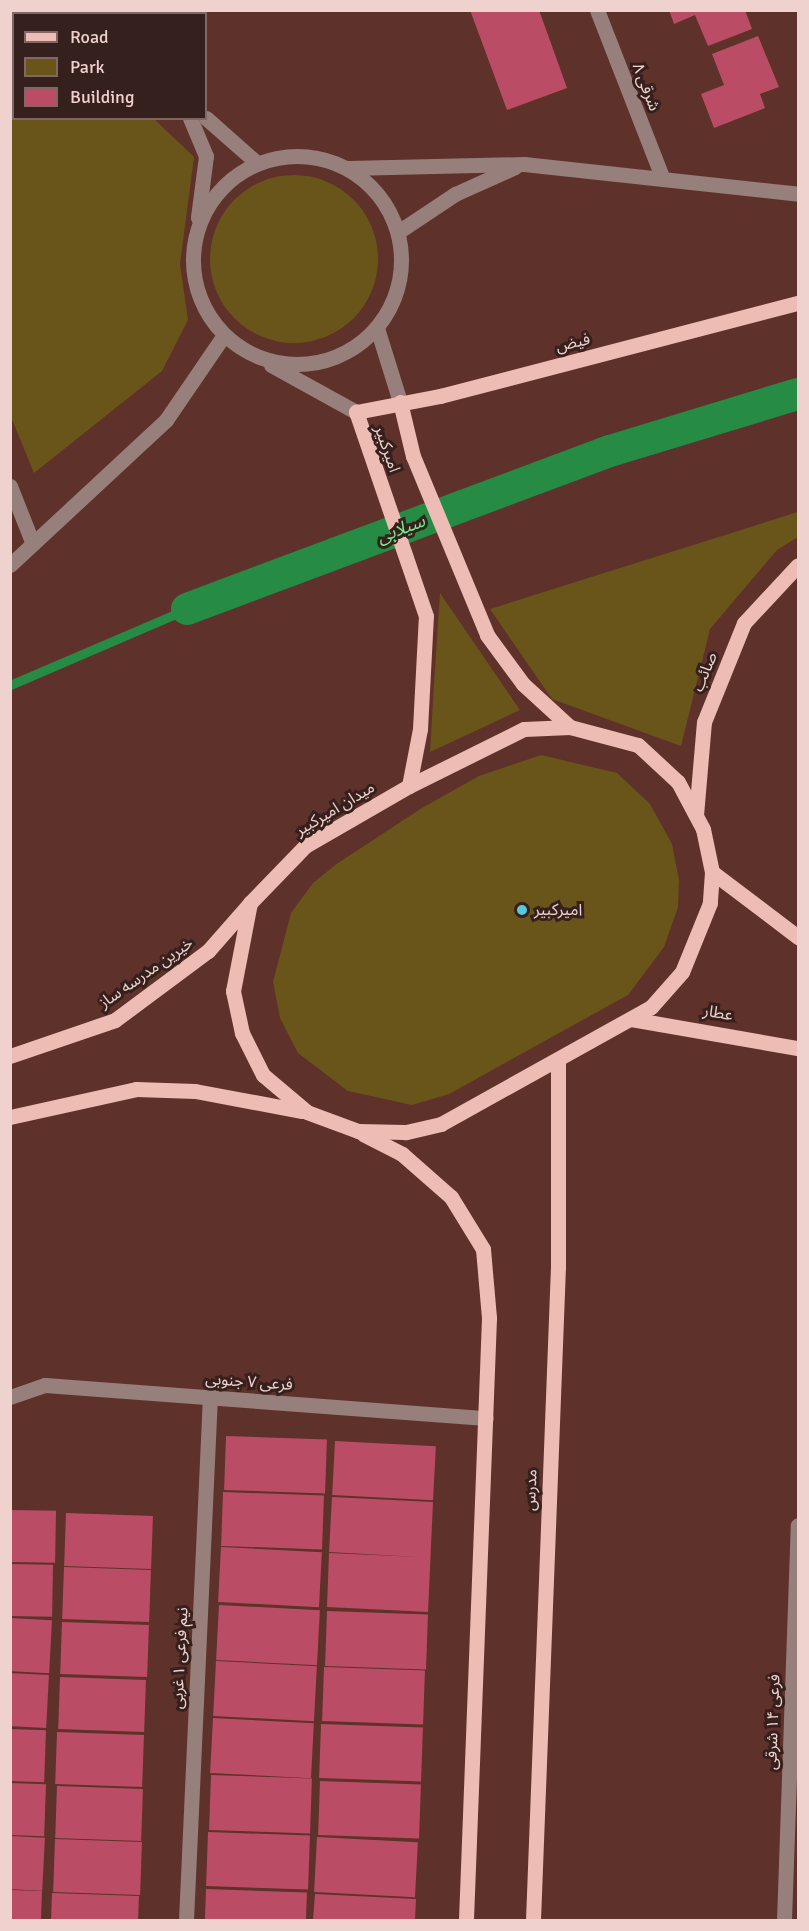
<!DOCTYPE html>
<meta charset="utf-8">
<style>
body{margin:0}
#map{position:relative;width:809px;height:1931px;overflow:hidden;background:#5f312b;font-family:Signika,"Noto Sans Arabic",sans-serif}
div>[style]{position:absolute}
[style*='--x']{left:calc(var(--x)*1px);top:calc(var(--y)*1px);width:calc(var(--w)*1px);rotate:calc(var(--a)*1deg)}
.green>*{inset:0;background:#69551a}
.round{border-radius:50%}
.stream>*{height:9px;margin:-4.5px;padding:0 4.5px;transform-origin:4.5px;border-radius:4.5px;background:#268c45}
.canal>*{height:32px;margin:-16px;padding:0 16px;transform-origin:16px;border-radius:16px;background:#268c45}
.building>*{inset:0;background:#ba4d65;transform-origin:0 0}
.minor>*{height:15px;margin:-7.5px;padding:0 7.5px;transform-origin:7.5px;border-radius:7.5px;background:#977f7b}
.minor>.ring{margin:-7.5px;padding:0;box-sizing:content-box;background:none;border:15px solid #977f7b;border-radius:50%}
.major>*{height:15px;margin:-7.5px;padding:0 7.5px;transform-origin:7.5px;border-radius:7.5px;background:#edbcb4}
.dots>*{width:16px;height:16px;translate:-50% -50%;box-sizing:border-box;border:3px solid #36201d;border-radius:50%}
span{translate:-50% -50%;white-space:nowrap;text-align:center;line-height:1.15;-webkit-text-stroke:6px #36201d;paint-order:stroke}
.street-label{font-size:16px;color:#efd2cd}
.poi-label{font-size:16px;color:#efd2cd}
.left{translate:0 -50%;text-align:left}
.water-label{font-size:18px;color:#70eb8d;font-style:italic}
.frame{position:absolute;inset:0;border:12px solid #efd2cd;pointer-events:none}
.legend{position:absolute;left:12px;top:12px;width:195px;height:108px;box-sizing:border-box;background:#36201d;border:2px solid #806763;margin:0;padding:8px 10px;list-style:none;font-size:18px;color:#efd2cd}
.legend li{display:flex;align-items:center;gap:12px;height:30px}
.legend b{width:30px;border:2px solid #806763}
</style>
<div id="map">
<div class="green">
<div style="clip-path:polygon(87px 11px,14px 14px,14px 118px,154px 119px,194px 157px,180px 264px,188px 320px,162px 371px,34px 473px,11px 417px,11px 11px)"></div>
<div class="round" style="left:210px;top:175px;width:168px;height:168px"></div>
<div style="clip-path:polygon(798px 512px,798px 537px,777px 550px,710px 629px,681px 746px,552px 699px,490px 609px)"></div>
<div style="clip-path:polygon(440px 593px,520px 710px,430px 752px,435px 668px)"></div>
<div style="clip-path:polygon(541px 755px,617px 773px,650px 804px,672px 844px,679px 880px,678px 907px,664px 947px,628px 995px,449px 1094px,412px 1105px,348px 1091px,298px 1053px,280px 1018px,273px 982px,291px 913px,313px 883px,338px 863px,422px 808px,479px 776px)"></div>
</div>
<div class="stream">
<div style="--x:10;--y:685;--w:193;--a:-23.2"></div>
</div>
<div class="canal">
<div style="--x:187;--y:609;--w:452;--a:-20.5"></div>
<div style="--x:610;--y:451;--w:196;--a:-16.9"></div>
</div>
<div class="building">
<div style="clip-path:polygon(470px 10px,539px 10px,567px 88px,507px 110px)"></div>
<div style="clip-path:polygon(669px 10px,745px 10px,752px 29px,708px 46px,695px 15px,674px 24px)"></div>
<div style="clip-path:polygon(758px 36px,779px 87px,760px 94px,765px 108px,714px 128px,701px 94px,724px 85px,712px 54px)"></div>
<div style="left:226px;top:1436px;width:101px;height:54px;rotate:2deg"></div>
<div style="left:335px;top:1441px;width:101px;height:54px;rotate:3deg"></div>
<div style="left:223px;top:1492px;width:101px;height:54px;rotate:2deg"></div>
<div style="clip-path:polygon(332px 1497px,433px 1502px,428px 1612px,327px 1607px,329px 1553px,419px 1557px,329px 1552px)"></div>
<div style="left:10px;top:1510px;width:46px;height:52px;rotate:1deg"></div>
<div style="left:66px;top:1513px;width:87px;height:53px;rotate:2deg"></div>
<div style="left:221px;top:1547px;width:101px;height:55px;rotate:3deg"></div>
<div style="left:10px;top:1564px;width:43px;height:52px;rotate:1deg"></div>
<div style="left:64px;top:1567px;width:87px;height:52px;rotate:2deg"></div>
<div style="left:219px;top:1605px;width:101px;height:55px;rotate:3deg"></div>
<div style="left:327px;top:1611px;width:101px;height:55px;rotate:2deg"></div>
<div style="left:10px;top:1618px;width:42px;height:53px;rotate:3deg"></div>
<div style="left:62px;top:1622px;width:87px;height:52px;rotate:2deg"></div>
<div style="left:216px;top:1661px;width:101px;height:55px;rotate:3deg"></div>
<div style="left:324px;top:1667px;width:101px;height:54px;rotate:2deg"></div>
<div style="left:10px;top:1673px;width:39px;height:53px;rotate:3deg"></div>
<div style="left:60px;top:1677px;width:86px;height:52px;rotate:2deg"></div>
<div style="left:213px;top:1718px;width:101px;height:55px;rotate:3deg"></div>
<div style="left:321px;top:1724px;width:102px;height:54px;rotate:2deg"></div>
<div style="left:10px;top:1729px;width:36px;height:52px;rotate:2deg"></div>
<div style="left:57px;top:1732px;width:87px;height:52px;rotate:2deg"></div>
<div style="left:211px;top:1775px;width:101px;height:55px;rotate:2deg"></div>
<div style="left:320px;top:1781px;width:101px;height:54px;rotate:2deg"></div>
<div style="left:10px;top:1783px;width:36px;height:52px;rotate:2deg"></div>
<div style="left:57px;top:1786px;width:86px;height:52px;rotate:2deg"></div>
<div style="left:208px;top:1832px;width:102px;height:54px;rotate:2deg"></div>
<div style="left:10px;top:1836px;width:35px;height:53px;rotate:3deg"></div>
<div style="left:317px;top:1837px;width:101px;height:55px;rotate:3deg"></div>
<div style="left:55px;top:1839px;width:87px;height:53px;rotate:2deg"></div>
<div style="left:206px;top:1889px;width:101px;height:31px;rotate:2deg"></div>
<div style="left:10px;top:1890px;width:32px;height:30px;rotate:2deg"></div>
<div style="left:52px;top:1893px;width:87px;height:27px;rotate:2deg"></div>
<div style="clip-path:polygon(315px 1894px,416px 1899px,415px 1920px,313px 1920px)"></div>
</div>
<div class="minor">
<div style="--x:122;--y:10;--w:4;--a:63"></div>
<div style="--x:597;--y:10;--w:179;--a:68.7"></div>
<div style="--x:190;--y:118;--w:41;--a:67.2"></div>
<div style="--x:206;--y:156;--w:62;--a:97.5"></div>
<div style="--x:206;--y:118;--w:68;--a:41.4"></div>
<div class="ring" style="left:193px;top:156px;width:193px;height:193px"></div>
<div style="--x:348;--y:168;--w:176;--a:-1.3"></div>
<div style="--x:524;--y:164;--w:276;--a:6.2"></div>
<div style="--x:398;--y:232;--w:69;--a:-33.7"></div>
<div style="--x:455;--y:194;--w:66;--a:-24.2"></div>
<div style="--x:377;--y:328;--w:77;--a:72.7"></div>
<div style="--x:271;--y:365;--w:97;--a:28.9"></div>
<div style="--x:10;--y:486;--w:62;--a:68.4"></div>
<div style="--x:10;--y:565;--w:213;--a:-42.9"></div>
<div style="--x:166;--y:420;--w:103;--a:-55.7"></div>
<div style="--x:10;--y:1397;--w:37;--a:-19"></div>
<div style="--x:45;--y:1385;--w:442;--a:4.3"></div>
<div style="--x:186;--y:1920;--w:525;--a:-87.38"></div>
<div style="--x:784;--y:1920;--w:395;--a:-88"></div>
</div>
<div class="major">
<div style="--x:400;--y:402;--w:56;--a:76.5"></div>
<div style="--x:413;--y:456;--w:194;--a:67.5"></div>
<div style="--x:487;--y:635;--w:61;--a:53.7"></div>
<div style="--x:523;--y:684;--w:64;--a:42.5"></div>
<div style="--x:570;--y:727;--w:70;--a:14.8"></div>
<div style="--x:638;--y:745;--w:54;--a:42.8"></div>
<div style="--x:678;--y:782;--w:53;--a:62"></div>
<div style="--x:703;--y:829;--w:44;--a:78.2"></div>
<div style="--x:712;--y:872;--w:31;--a:94"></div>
<div style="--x:710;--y:903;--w:74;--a:112.1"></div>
<div style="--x:682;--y:972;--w:47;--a:131.5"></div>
<div style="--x:651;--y:1007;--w:240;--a:150.9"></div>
<div style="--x:441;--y:1124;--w:37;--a:167"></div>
<div style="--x:405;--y:1132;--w:47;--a:-178.8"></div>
<div style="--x:358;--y:1131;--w:54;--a:-159.6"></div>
<div style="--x:307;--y:1112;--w:57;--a:-139.9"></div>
<div style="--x:263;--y:1075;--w:47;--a:-116.6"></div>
<div style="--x:242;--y:1033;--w:43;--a:-102.1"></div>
<div style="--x:233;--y:991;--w:90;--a:-79.1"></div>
<div style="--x:250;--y:903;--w:79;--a:-46"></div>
<div style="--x:305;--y:846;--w:120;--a:-30"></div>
<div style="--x:409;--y:786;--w:128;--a:-26.4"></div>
<div style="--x:524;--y:729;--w:46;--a:-2.5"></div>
<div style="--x:409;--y:786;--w:58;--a:-79.1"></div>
<div style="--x:420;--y:729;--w:113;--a:-87"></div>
<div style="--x:426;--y:616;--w:216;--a:-108.9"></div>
<div style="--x:356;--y:412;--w:86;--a:-10.8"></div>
<div style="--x:440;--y:396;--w:370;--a:-14.6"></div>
<div style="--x:696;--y:815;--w:93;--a:-85.1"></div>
<div style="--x:704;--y:722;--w:107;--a:-68"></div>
<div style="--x:744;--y:623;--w:79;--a:-47"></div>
<div style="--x:712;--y:872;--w:108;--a:37.1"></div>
<div style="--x:631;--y:1019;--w:169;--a:9.9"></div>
<div style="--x:10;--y:1056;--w:111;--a:-18.9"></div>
<div style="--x:115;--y:1020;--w:116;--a:-36.6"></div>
<div style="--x:208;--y:951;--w:64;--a:-48.8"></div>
<div style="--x:10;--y:1117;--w:129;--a:-12.5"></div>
<div style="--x:136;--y:1089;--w:59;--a:1.9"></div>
<div style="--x:195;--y:1091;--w:109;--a:10.6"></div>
<div style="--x:363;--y:1134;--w:44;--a:27.1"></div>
<div style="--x:402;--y:1154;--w:65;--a:41.3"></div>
<div style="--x:451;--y:1197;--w:61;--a:58.4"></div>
<div style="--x:483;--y:1249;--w:69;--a:85"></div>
<div style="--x:489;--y:1318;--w:602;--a:92.19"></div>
<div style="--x:533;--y:1920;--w:653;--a:-87.81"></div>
<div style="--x:558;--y:1267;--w:207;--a:-90"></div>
</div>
<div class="dots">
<div style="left:522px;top:910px;background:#54cadc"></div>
</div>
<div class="street-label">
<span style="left:646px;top:87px;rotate:69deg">۸ شرقی</span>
<span style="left:573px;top:343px;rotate:-14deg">فیض</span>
<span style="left:387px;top:449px;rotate:71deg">امیرکبیر</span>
<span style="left:705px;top:672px;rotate:-68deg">صائب</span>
<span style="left:335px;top:809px;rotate:-31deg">میدان امیرکبیر</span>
<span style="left:146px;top:973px;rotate:-35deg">خیرین مدرسه ساز</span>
<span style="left:718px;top:1013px;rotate:10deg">عطار</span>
<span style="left:249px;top:1382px;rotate:4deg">فرعی ۷ جنوبی</span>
<span style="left:531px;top:1490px;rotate:-88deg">مدرس</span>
<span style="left:180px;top:1658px;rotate:-87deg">نیم فرعی ۱ غربی</span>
<span style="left:773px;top:1722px;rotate:-88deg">فرعی ۱۴ شرقی</span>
</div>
<div class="poi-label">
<span class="left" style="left:534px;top:910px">امیرکبیر</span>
</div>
<div class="water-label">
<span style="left:401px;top:529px;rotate:-21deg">سیلابی</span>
</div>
<div class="frame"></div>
<ul class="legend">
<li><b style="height:8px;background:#edbcb4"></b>Road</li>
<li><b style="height:16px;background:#69551a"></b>Park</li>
<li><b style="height:16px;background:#ba4d65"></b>Building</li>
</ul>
</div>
